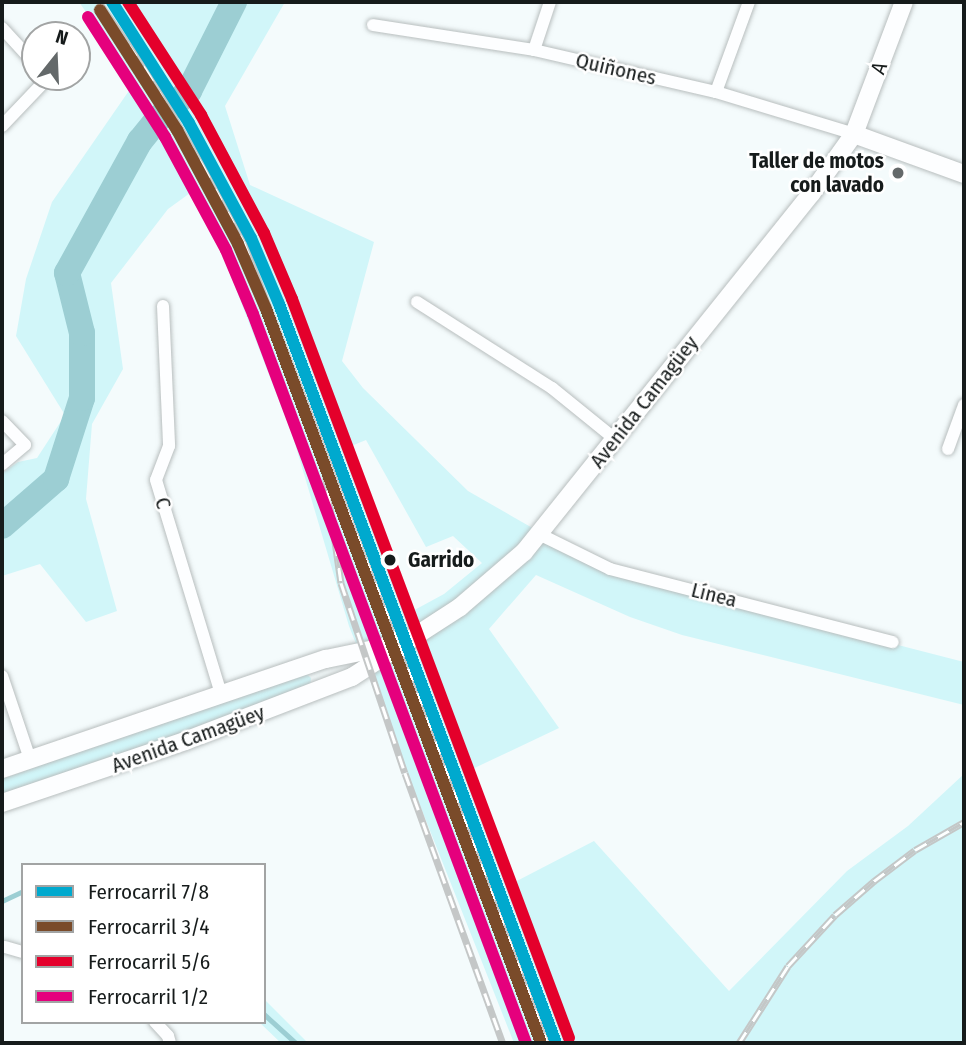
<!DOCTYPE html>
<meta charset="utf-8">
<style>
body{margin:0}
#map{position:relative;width:966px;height:1045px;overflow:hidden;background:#f4fbfc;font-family:"Fira Sans Condensed",sans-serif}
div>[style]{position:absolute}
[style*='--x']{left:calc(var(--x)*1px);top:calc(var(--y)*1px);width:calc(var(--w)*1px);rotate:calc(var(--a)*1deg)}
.green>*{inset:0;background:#d1f6f9}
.stream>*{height:4.5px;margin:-2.25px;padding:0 2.25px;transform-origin:2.25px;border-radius:2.25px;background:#9cced3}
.river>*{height:26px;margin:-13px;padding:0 13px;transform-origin:13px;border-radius:13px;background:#9cced3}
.roads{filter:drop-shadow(0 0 2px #b8bebe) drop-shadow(0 0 2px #b8bebe)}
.minor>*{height:12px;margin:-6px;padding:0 6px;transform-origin:6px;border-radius:6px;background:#fdfeff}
.secondary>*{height:18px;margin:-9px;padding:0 9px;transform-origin:9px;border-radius:9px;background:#fdfeff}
.rail>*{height:7px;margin-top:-3.5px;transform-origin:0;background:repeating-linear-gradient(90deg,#fff 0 13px,#c4c7c7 0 26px);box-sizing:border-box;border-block:2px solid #c4c7c7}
.rail-1>*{height:12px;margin:-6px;padding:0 6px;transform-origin:6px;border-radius:6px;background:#00a9ce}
.rail-2>*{height:12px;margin:-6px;padding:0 6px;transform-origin:6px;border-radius:6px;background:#7a4b2a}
.rail-3>*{height:12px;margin:-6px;padding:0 6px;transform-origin:6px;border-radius:6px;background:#e4002b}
.rail-4>*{height:12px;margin:-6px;padding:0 6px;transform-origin:6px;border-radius:6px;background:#e5007d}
.dots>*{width:19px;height:19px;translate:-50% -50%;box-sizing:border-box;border:4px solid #fff;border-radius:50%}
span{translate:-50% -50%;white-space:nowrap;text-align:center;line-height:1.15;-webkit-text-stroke:5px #fff;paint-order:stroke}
.street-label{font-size:21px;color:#161b1b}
.poi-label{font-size:21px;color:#161b1b;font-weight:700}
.right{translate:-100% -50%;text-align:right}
.stop-label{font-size:21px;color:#161b1b;font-weight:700}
.left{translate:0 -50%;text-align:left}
.frame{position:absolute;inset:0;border:4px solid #161b1b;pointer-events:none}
.legend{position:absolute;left:21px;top:863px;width:245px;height:161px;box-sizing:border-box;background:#fff;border:2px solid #a2a4a4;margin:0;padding:9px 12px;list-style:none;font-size:21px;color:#161b1b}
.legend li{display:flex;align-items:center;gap:14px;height:35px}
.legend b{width:35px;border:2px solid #a2a4a4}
.north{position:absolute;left:21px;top:21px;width:70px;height:70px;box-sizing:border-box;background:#fff;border:2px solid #a2a4a4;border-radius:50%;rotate:18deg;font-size:19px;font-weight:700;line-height:28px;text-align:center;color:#161b1b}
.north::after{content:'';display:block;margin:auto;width:24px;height:32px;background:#64696a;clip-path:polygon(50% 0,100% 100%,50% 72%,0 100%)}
</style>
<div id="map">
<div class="green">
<div style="clip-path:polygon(evenodd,79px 2px,285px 2px,225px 106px,250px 185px,374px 242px,342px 361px,363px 388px,468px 491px,606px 570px,964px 662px,964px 705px,682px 635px,630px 617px,536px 575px,489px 629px,559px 728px,466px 772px,511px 884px,594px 841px,729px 991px,847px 871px,908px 826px,964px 774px,964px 1043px,514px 1043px,349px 626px,293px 437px,197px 188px,168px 209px,111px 283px,123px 369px,92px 424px,86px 499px,117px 611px,86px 622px,40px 564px,2px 576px,2px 473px,18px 462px,37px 458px,65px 415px,16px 336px,26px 279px,52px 202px,135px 82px,79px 2px,366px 440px,426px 547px,453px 536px,482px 563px,444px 594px,409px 613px,344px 449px,366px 440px)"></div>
<div style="clip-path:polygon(304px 672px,311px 678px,310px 688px,2px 796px,2px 779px)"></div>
<div style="clip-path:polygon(264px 999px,308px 1043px,281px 1043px,259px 1022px,264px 1022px)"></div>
</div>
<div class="stream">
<div style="--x:94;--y:865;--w:8;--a:0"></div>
<div style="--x:2;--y:901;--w:23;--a:-25"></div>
<div style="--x:264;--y:1014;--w:43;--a:42.2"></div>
</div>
<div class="river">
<div style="--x:2;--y:526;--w:72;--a:-41"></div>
<div style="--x:56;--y:479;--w:85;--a:-72.2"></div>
<div style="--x:82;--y:398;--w:65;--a:-90"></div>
<div style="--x:82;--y:333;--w:62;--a:-104"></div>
<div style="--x:67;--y:273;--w:151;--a:-61.1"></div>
<div style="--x:140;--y:141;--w:28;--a:-51"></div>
<div style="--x:158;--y:119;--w:42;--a:-42.1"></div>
<div style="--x:189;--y:91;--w:100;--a:-63.2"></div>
</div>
<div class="roads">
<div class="minor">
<div style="--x:373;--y:25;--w:163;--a:8.8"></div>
<div style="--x:534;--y:50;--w:187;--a:13"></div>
<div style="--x:716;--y:92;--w:144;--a:16.9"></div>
<div style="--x:2;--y:28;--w:49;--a:47.5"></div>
<div style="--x:534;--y:50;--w:51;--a:-71.6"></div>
<div style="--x:716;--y:92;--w:96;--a:-69.9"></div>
<div style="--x:2;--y:126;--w:58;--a:-46.4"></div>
<div style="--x:42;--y:84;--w:7;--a:-98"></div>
<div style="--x:417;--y:302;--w:160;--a:32.5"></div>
<div style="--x:552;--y:388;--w:81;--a:39"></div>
<div style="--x:163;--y:306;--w:140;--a:87.5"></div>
<div style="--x:169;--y:446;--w:36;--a:111"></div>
<div style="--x:156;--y:480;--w:224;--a:73.1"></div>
<div style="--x:2;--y:421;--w:33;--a:46"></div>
<div style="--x:25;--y:445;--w:30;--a:140"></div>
<div style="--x:948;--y:449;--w:47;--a:-70"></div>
<div style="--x:539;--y:534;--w:79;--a:26.2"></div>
<div style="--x:610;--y:569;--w:292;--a:14.5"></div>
<div style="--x:2;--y:676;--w:88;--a:71.4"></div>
<div style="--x:5;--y:947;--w:19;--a:16"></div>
<div style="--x:155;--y:1022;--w:19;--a:47"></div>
<div style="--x:168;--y:1036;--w:7;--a:74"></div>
</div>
<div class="secondary">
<div style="--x:854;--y:134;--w:117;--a:20"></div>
<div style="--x:2;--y:769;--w:342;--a:-18.8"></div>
<div style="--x:326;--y:659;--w:75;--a:-11.6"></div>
<div style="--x:2;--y:803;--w:193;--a:-18.7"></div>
<div style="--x:185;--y:741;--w:179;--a:-21"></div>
<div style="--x:352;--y:677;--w:129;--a:-32.9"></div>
<div style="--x:460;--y:607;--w:84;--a:-40.7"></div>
<div style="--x:524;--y:552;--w:459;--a:-51.3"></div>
<div style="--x:811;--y:194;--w:74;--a:-54.4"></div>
<div style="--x:854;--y:134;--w:141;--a:-69.3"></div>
</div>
</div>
<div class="rail">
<div style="--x:99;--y:2;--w:83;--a:55.3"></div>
<div style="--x:146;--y:70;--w:112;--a:59.3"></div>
<div style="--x:203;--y:166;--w:87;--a:62"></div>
<div style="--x:244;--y:243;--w:430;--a:68.9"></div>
<div style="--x:399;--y:644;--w:426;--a:69.6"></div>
<div style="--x:324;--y:465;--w:119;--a:81.8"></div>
<div style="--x:341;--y:583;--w:200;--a:71.4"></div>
<div style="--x:405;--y:773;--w:287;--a:70.1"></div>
<div style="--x:739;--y:1043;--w:91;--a:-57.5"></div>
<div style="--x:788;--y:966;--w:69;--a:-47.3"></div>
<div style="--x:835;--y:915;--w:52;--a:-41.1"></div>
<div style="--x:874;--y:881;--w:51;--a:-37.1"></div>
<div style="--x:915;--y:850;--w:56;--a:-29.7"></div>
</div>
<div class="rail-1">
<div style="--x:112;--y:2;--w:143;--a:57.5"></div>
<div style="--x:189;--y:123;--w:131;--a:61.7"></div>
<div style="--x:251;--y:238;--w:72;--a:67"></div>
<div style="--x:279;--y:304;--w:789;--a:69.45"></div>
</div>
<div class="rail-2">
<div style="--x:100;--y:10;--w:143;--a:57.3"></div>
<div style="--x:177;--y:130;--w:129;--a:61.8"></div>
<div style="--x:238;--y:244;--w:71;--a:66.7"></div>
<div style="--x:266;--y:309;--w:784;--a:69.46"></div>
</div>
<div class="rail-3">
<div style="--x:128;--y:2;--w:135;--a:57.1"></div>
<div style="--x:201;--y:115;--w:134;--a:61.9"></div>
<div style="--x:264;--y:233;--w:72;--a:67"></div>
<div style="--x:292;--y:299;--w:789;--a:69.45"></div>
</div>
<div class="rail-4">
<div style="--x:88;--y:17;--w:143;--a:57.3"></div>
<div style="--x:165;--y:137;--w:128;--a:61.6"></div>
<div style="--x:226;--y:250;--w:69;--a:67.1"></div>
<div style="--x:253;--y:314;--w:778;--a:69.47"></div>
</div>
<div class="dots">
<div style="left:898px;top:173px;background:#64696a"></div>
<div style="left:390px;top:560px;background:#161b1b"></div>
</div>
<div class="street-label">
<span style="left:879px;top:68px;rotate:-69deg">A</span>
<span style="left:616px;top:69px;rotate:13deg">Quiñones</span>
<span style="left:644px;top:402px;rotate:-52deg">Avenida Camagüey</span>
<span style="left:163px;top:503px;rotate:74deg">C</span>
<span style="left:714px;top:595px;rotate:14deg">Línea</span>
<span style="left:188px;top:739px;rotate:-20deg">Avenida Camagüey</span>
</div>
<div class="poi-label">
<span class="right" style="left:884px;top:173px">Taller de motos<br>con lavado</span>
</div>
<div class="stop-label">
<span class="left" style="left:408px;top:560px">Garrido</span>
</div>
<div class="frame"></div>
<ul class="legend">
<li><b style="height:9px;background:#00a9ce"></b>Ferrocarril 7/8</li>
<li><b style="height:9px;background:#7a4b2a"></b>Ferrocarril 3/4</li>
<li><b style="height:9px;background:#e4002b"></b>Ferrocarril 5/6</li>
<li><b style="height:9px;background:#e5007d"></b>Ferrocarril 1/2</li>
</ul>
<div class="north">N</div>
</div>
